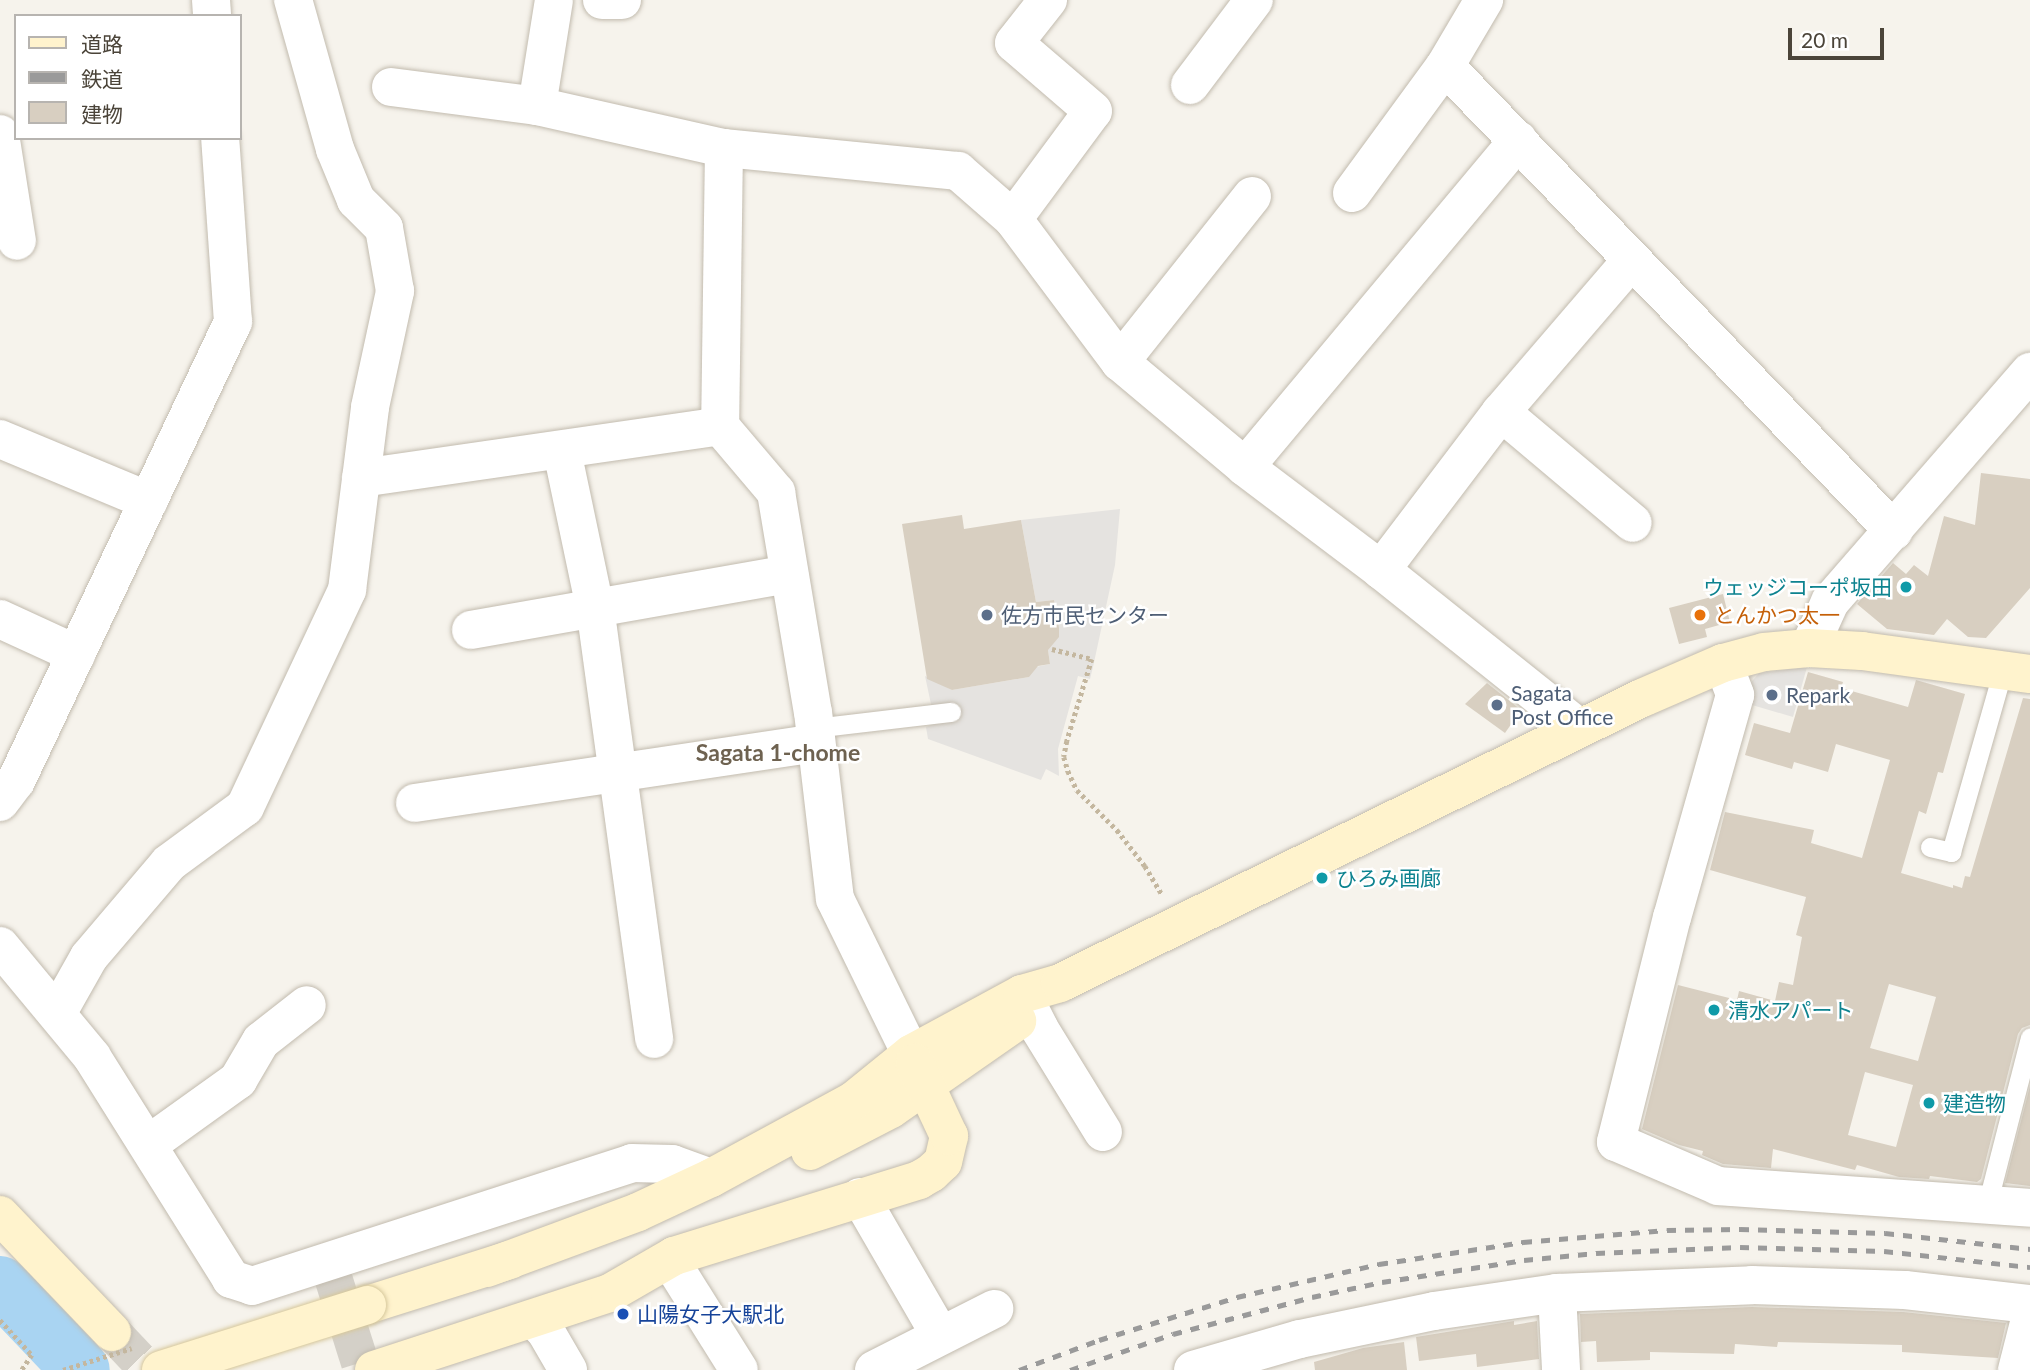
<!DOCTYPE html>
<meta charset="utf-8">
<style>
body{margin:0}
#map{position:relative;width:2030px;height:1370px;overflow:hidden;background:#f6f3ec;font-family:Lato,"Noto Sans JP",sans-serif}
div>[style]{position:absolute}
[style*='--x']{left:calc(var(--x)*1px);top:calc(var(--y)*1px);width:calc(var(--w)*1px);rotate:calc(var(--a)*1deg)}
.parking>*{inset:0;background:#e5e3e0}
.water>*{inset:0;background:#a9d4f2}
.river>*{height:58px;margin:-29px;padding:0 29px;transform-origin:29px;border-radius:29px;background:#a9d4f2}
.building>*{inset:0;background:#d8cfc1}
.street-tunnel>*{height:38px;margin-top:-19px;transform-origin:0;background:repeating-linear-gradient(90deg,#d4d0c8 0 38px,transparent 0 57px)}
.secondary-tunnel>*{height:38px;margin-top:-19px;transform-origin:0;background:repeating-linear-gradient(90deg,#d4d0c8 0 38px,transparent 0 57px)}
.path>*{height:4.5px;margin-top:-2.25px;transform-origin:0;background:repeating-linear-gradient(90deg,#c4b79f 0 3.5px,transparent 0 7px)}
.roads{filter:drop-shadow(0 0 2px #c2bbae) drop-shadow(0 0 2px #c2bbae)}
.lane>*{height:19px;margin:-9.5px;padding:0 9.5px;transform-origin:9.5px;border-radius:9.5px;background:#fff}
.street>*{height:38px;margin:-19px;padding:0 19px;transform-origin:19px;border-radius:19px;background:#fff}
.secondary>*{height:38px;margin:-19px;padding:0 19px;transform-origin:19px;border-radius:19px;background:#fff3cd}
.rail>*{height:5px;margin-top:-2.5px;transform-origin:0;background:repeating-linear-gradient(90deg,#9a9a9a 0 9px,transparent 0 18px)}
.path-bridge>*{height:4.5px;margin-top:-2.25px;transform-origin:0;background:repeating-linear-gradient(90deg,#c4b79f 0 3.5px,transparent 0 7px)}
.bridges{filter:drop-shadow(0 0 2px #d6c79b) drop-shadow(0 0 2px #d6c79b)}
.secondary-bridge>*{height:38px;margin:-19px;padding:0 19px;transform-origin:19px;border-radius:19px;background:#fff3cd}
.dots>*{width:19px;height:19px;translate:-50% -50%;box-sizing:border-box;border:4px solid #fff;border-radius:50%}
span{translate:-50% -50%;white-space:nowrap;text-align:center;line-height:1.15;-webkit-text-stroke:5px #fff;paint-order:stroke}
.culture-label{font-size:21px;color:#0d838f}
.right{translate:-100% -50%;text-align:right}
.left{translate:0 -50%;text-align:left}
.service-label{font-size:21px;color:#4e5e75}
.food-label{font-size:21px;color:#c56008}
.transit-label{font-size:21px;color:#164399}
.neighbourhood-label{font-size:23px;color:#6e6250;font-weight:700}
.legend{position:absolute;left:14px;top:14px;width:228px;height:126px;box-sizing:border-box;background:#fff;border:2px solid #b7b4b0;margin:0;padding:9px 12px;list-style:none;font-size:21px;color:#4b4439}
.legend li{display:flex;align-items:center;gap:14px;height:35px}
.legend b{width:35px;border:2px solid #b7b4b0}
.scale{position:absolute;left:1788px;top:28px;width:96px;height:32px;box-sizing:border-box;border:4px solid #4b4439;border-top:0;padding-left:9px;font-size:21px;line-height:24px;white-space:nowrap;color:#4b4439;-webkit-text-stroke:5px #fff;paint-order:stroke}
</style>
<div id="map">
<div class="parking">
<div style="clip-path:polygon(1120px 509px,1115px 565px,1093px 667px,1090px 679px,1078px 676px,1058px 749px,1059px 776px,1046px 769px,1041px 780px,928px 739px,926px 727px,935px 723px,925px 676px,952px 690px,1029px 677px,1031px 668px,1050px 664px,1047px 643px,1056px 640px,1059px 632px,1054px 600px,1036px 602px,1021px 520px)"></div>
<div style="clip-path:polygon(1807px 667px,1793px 717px,1742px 702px,1747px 687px,1759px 673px)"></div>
</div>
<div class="water">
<div style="clip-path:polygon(0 1279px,81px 1370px,59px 1370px,0 1303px)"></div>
</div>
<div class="river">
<div style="--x:0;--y:1285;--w:117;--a:46.4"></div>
</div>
<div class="building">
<div style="clip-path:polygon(1981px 473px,2030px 479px,2030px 588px,1986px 638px,1968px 637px,1947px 619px,1934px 635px,1887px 629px,1857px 604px,1893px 563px,1906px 574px,1914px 565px,1928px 576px,1944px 516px,1975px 525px)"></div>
<div style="clip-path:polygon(962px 515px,964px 529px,1021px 520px,1036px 602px,1054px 600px,1059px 628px,1059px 637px,1048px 650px,1050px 664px,1038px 666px,1029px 677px,952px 690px,927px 679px,902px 524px)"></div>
<div style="clip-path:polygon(1723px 594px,1730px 622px,1705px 629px,1707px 637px,1679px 644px,1669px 608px)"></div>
<div style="clip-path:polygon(evenodd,1808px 672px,1843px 682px,1841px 688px,1908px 707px,1916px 680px,1965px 694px,1943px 773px,1938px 772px,1926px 814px,1919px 811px,1901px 873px,1953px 888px,1953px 885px,1962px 888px,1965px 876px,1970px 877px,2023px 698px,2030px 699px,2030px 1025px,2022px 1028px,2018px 1034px,1981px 1179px,1977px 1182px,1930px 1176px,1929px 1179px,1899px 1177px,1857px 1165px,1855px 1170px,1773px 1149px,1771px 1168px,1723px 1164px,1702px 1155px,1703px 1151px,1679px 1145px,1642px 1129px,1678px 985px,1737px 1000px,1739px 991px,1775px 1001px,1779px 982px,1793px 985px,1802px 937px,1796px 935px,1806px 897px,1710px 870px,1725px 812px,1814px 830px,1811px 843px,1862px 858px,1890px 760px,1836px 744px,1828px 772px,1794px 762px,1792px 769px,1745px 755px,1754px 723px,1790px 733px,1808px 672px,1889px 984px,1936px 997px,1918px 1061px,1870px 1048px,1889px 984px,1808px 672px,1865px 1072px,1913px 1085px,1896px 1147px,1848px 1135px,1865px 1072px)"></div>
<div style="clip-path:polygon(1487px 683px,1521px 710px,1505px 733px,1465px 704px)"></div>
<div style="clip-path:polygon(2030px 1086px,2030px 1186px,2005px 1183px)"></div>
<div style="clip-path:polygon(1752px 1307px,1903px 1312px,2006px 1323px,1998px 1358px,1902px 1352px,1902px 1345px,1778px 1342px,1777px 1347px,1735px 1344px,1734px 1354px,1650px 1352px,1650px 1360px,1597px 1362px,1596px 1341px,1581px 1342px,1580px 1314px)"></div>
<div style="clip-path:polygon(1514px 1321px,1514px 1325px,1537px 1321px,1539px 1359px,1477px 1367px,1476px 1354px,1419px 1361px,1416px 1337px)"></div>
<div style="clip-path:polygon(1404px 1342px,1407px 1370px,1315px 1370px,1314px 1362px,1363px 1348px)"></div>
</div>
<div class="street-tunnel">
<div style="--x:332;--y:1274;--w:93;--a:72.5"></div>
</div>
<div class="secondary-tunnel">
<div style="--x:112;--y:1332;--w:52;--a:46.5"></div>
</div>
<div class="path">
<div style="--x:1052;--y:649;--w:41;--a:14"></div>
<div style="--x:1092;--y:659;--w:86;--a:107"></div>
<div style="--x:1067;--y:741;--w:16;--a:101"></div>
<div style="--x:1064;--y:757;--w:15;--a:74"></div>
<div style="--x:1068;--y:771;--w:21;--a:65"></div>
<div style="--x:1077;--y:790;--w:57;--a:45"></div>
<div style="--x:1117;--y:830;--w:46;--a:52.1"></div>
<div style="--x:1145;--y:866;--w:33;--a:59"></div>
<div style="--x:0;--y:1320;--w:47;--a:47.6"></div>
<div style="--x:32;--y:1355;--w:18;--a:124"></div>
</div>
<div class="roads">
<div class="lane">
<div style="--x:814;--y:728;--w:138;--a:-6.7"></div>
<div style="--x:1930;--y:847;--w:22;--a:13"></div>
<div style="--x:1951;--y:852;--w:189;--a:-74.1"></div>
<div style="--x:1987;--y:1205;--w:173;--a:-75.6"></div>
</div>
<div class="street">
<div style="--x:211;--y:0;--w:16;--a:86"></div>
<div style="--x:602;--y:0;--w:20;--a:0"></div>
<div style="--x:1445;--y:66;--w:646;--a:46"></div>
<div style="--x:1190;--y:85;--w:106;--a:-53"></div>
<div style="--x:391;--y:87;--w:147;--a:7.4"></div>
<div style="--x:537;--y:106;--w:192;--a:12.7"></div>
<div style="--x:724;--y:148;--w:235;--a:5.6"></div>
<div style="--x:958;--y:171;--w:73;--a:41.1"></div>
<div style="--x:1013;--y:219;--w:179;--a:53.2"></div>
<div style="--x:1120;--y:362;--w:163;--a:40"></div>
<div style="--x:1245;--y:467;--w:171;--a:37.1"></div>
<div style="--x:1381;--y:570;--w:253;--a:38.6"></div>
<div style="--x:537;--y:106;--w:107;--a:-80.9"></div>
<div style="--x:0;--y:134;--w:108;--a:81"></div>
<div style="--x:724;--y:148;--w:278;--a:90.8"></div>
<div style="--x:720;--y:426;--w:87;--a:49.7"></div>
<div style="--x:776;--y:492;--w:223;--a:80.5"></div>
<div style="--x:813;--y:712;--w:188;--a:83.3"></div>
<div style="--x:835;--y:899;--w:173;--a:63.9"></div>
<div style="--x:1352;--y:193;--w:157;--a:-53.8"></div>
<div style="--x:1445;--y:66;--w:77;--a:-59.4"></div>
<div style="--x:1013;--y:219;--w:134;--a:-53.5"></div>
<div style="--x:1093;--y:111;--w:104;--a:-139.3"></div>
<div style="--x:1014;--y:43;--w:55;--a:-51.7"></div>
<div style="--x:1120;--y:362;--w:212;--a:-51.5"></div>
<div style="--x:1501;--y:412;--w:172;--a:40.1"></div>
<div style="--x:0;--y:439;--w:161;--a:22.6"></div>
<div style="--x:562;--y:451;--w:159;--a:78.1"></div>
<div style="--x:595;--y:607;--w:436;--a:82.2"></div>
<div style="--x:1245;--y:467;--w:426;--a:-50.1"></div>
<div style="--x:361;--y:478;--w:363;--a:-8.2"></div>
<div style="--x:1381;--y:570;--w:198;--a:-52.8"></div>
<div style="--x:1501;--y:412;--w:199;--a:-49.3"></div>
<div style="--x:0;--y:619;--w:84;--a:24.7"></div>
<div style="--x:471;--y:630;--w:323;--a:-10"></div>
<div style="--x:1809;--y:648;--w:51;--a:-65.5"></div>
<div style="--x:1830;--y:602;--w:305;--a:-49"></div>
<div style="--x:1723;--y:663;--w:34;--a:69"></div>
<div style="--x:1735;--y:695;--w:231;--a:105.8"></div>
<div style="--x:1672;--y:917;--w:232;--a:104"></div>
<div style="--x:1616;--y:1142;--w:111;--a:23.3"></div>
<div style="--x:1718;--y:1186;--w:313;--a:4"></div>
<div style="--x:0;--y:802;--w:26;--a:-53"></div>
<div style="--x:16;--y:781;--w:508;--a:-64.7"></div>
<div style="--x:233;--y:322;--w:184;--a:-94"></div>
<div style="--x:415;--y:803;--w:404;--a:-8.5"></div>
<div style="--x:0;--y:946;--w:144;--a:50.3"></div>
<div style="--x:92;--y:1057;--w:262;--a:57.9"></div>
<div style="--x:231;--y:1279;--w:22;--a:18"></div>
<div style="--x:252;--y:1286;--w:399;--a:-17.9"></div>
<div style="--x:632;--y:1163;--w:40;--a:1.4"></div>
<div style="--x:672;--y:1164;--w:41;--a:19.7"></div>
<div style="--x:1022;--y:994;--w:38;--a:63"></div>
<div style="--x:1039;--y:1028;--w:122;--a:58.4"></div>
<div style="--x:58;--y:1012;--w:63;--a:-60.6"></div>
<div style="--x:89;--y:957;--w:123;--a:-49.6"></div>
<div style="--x:169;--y:863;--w:94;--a:-36.4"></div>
<div style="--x:245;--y:807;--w:240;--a:-64.8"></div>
<div style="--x:347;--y:590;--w:184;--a:-82.8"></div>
<div style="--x:370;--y:407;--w:119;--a:-77.8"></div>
<div style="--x:395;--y:291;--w:64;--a:-99.9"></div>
<div style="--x:384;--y:228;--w:40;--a:-135"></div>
<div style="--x:356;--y:200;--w:55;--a:-112.4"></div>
<div style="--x:335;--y:149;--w:155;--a:-105.7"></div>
<div style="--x:149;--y:1144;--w:110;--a:-35.7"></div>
<div style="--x:238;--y:1080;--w:45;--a:-59.5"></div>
<div style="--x:261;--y:1041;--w:58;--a:-38"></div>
<div style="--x:860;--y:1197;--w:160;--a:59.9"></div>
<div style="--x:674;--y:1256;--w:12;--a:85"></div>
<div style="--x:675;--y:1268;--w:120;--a:57.9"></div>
<div style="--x:1557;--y:1293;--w:77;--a:87"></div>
<div style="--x:534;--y:1319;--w:18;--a:47"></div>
<div style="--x:546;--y:1332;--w:44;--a:59.9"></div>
<div style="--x:874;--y:1370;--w:135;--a:-26.9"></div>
<div style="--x:1193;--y:1370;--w:111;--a:-16.2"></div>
<div style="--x:1300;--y:1339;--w:137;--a:-11.8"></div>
<div style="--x:1434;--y:1311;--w:124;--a:-8.3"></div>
<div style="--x:1557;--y:1293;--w:195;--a:-2.3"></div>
<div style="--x:1752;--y:1285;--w:153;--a:1.9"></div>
<div style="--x:1905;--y:1290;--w:126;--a:6.4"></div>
<div style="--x:2017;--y:1370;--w:53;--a:-75.7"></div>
</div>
<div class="secondary">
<div style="--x:810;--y:1151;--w:91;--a:-27.4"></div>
<div style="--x:891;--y:1109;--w:154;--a:-34.9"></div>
<div style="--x:0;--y:1215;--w:162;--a:46.3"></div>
<div style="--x:487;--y:1268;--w:161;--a:-20.3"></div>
<div style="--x:638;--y:1212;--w:81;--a:-25"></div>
<div style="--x:711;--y:1178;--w:162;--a:-28.5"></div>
<div style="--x:853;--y:1101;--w:75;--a:-39"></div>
<div style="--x:911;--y:1054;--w:126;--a:-28.4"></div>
<div style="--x:1022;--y:994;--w:40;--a:-16"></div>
<div style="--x:1060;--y:983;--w:648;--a:-26.09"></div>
<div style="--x:1642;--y:698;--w:88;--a:-23.4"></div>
<div style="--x:1723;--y:663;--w:42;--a:-15"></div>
<div style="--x:1764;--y:652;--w:45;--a:-5.1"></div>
<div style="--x:1809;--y:648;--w:53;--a:3.2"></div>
<div style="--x:1862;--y:651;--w:170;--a:7.8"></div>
<div style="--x:367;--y:1305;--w:150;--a:-17.5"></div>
<div style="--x:374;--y:1370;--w:248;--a:-18.1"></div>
<div style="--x:610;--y:1293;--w:74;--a:-30"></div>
<div style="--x:674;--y:1256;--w:257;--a:-17.2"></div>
<div style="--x:919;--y:1180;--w:14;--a:-30"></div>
<div style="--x:931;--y:1173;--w:16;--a:-43"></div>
<div style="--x:943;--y:1162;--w:27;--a:-77"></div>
<div style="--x:949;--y:1136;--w:81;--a:-115"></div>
</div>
</div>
<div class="rail">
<div style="--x:1019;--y:1370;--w:85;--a:-20.6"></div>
<div style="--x:1099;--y:1340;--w:145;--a:-17.3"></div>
<div style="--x:1237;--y:1297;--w:146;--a:-13.1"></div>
<div style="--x:1379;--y:1264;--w:146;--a:-8.7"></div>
<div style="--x:1523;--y:1242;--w:144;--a:-4.8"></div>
<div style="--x:1667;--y:1230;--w:73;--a:-0.8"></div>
<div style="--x:1740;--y:1229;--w:145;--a:1.6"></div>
<div style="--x:1885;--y:1233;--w:146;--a:6.3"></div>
<div style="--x:1070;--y:1370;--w:109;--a:-19.3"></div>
<div style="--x:1173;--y:1334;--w:144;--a:-14.9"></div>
<div style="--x:1312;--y:1297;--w:72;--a:-12.1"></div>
<div style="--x:1382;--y:1282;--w:144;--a:-8.8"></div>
<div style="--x:1524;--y:1260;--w:72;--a:-5.6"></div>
<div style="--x:1596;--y:1253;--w:144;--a:-2.4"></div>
<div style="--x:1740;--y:1247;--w:144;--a:1.6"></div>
<div style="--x:1884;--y:1251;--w:147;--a:6.3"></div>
</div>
<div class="path-bridge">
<div style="--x:63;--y:1370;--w:72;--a:-17.7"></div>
</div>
<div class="bridges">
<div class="secondary-bridge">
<div style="--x:161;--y:1370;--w:216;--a:-17.5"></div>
</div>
</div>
<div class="dots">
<div style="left:1906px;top:587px;background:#0f9aa8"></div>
<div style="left:987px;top:615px;background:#5c6f8a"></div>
<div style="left:1700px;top:615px;background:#e8710a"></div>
<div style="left:1772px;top:695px;background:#5c6f8a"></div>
<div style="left:1497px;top:705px;background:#5c6f8a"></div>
<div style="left:1322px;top:878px;background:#0f9aa8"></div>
<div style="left:1714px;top:1010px;background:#0f9aa8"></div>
<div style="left:1929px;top:1103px;background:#0f9aa8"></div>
<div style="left:623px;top:1314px;background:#1a4fb4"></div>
</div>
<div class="culture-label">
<span class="right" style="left:1892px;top:587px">ウェッジコーポ坂田</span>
<span class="left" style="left:1336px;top:878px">ひろみ画廊</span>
<span class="left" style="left:1728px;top:1010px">清水アパート</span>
<span class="left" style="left:1943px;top:1103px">建造物</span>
</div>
<div class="service-label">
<span class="left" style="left:1001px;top:615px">佐方市民センター</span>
<span class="left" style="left:1511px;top:705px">Sagata<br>Post Office</span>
<span class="left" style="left:1786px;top:695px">Repark</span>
</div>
<div class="food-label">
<span class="left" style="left:1714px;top:615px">とんかつ太一</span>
</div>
<div class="transit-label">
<span class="left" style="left:637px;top:1314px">山陽女子大駅北</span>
</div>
<div class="neighbourhood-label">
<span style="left:778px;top:752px">Sagata 1-chome</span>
</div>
<ul class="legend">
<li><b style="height:9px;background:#fff3cd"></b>道路</li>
<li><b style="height:9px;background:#9a9a9a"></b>鉄道</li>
<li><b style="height:19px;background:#d8cfc1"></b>建物</li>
</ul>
<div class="scale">20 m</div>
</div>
